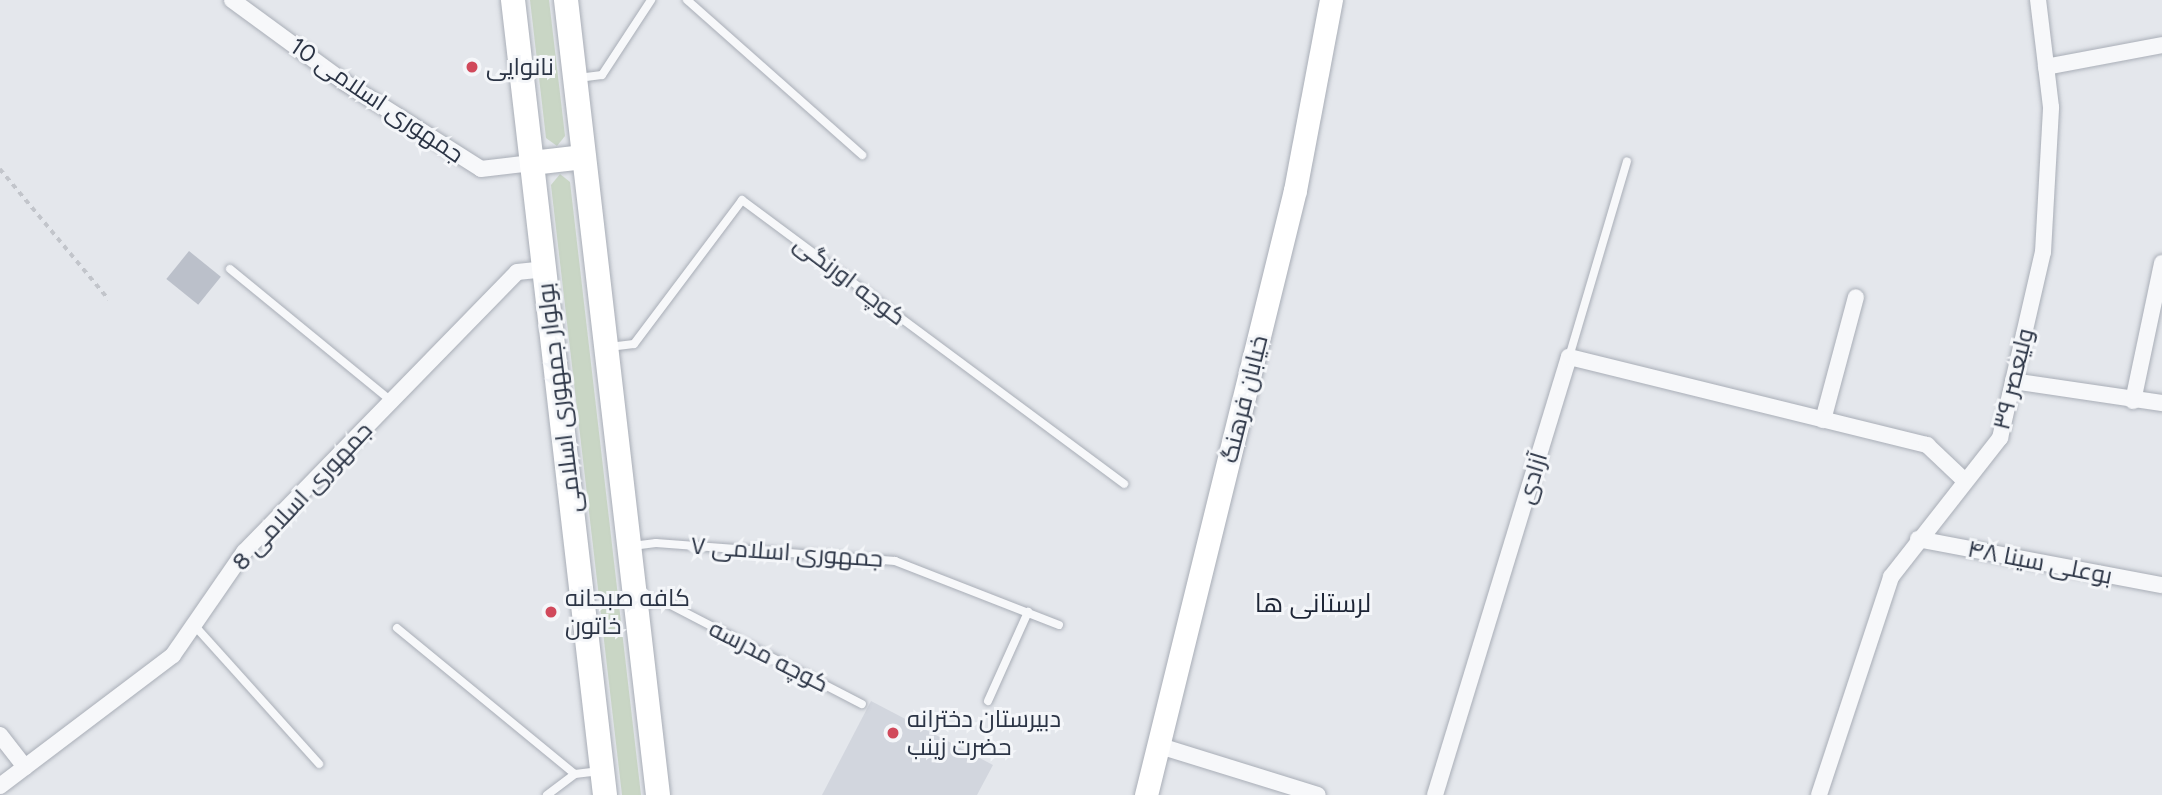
<!DOCTYPE html>
<meta charset="utf-8">
<style>
body{margin:0}
#map{position:relative;width:2162px;height:795px;overflow:hidden;background:#e4e7ec;font-family:Figtree,Cairo,sans-serif}
div>[style]{position:absolute}
[style*='--x']{left:calc(var(--x)*1px);top:calc(var(--y)*1px);width:calc(var(--w)*1px);rotate:calc(var(--a)*1deg)}
.built>*{inset:0;background:#d2d6de}
.green>*{inset:0;background:#c9d6c5}
.building>*{inset:0;background:#bbc0ca;transform-origin:0 0}
.path>*{height:3.5px;margin-top:-1.75px;transform-origin:0;background:repeating-linear-gradient(90deg,#c2c5cb 0 5px,transparent 0 10px)}
.roads{filter:drop-shadow(0 0 2px #a9aeb7) drop-shadow(0 0 2px #a9aeb7)}
.lane>*{height:8px;margin:-4px;padding:0 4px;transform-origin:4px;border-radius:4px;background:#f7f8fa}
.street>*{height:16px;margin:-8px;padding:0 8px;transform-origin:8px;border-radius:8px;background:#f7f8fa}
.secondary>*{height:23px;margin:-11.5px;padding:0 11.5px;transform-origin:11.5px;border-radius:11.5px;background:#fff}
.primary>*{height:24px;margin:-12px;padding:0 12px;transform-origin:12px;border-radius:12px;background:#fff}
.dots>*{width:19px;height:19px;translate:-50% -50%;box-sizing:border-box;border:4px solid #f4f6f9;border-radius:50%}
span{translate:-50% -50%;white-space:nowrap;text-align:center;line-height:1.15;-webkit-text-stroke:6px #f4f6f9;paint-order:stroke}
.poi-label{font-size:24px;color:#2b3445}
.left{translate:0 -50%;text-align:left}
.street-label{font-size:24px;color:#2b3445}
.neighbourhood-label{font-size:26px;color:#1d2536}
</style>
<div id="map">
<div class="built">
<div style="clip-path:polygon(871px 701px,993px 765px,977px 795px,822px 795px)"></div>
</div>
<div class="green">
<div style="clip-path:polygon(530px 0,549px 0,565px 136px,557px 146px,546px 138px)"></div>
<div style="clip-path:polygon(560px 174px,570px 182px,641px 795px,622px 795px,551px 185px)"></div>
</div>
<div class="building">
<div style="left:189px;top:251px;width:41px;height:36px;rotate:39deg"></div>
</div>
<div class="path">
<div style="--x:0;--y:169;--w:170;--a:50.2"></div>
</div>
<div class="roads">
<div class="lane">
<div style="--x:687;--y:0;--w:234;--a:41.5"></div>
<div style="--x:578;--y:78;--w:24;--a:-7"></div>
<div style="--x:602;--y:75;--w:90;--a:-56.8"></div>
<div style="--x:230;--y:269;--w:208;--a:39.3"></div>
<div style="--x:609;--y:347;--w:25;--a:-7"></div>
<div style="--x:634;--y:344;--w:180;--a:-53.1"></div>
<div style="--x:742;--y:200;--w:476;--a:36.6"></div>
<div style="--x:1569;--y:357;--w:204;--a:-73.5"></div>
<div style="--x:632;--y:546;--w:24;--a:-7"></div>
<div style="--x:656;--y:543;--w:240;--a:4.3"></div>
<div style="--x:895;--y:561;--w:176;--a:21.3"></div>
<div style="--x:639;--y:604;--w:24;--a:-7"></div>
<div style="--x:663;--y:601;--w:224;--a:27.4"></div>
<div style="--x:194;--y:625;--w:187;--a:48"></div>
<div style="--x:397;--y:628;--w:230;--a:39.4"></div>
<div style="--x:988;--y:701;--w:98;--a:-65.8"></div>
<div style="--x:547;--y:795;--w:35;--a:-37"></div>
<div style="--x:575;--y:774;--w:25;--a:-7"></div>
</div>
<div class="street">
<div style="--x:232;--y:0;--w:139;--a:36.2"></div>
<div style="--x:344;--y:82;--w:162;--a:32.4"></div>
<div style="--x:481;--y:169;--w:51;--a:-6.7"></div>
<div style="--x:2046;--y:67;--w:118;--a:-10.7"></div>
<div style="--x:2013;--y:381;--w:151;--a:8.4"></div>
<div style="--x:2133;--y:401;--w:141;--a:-78.1"></div>
<div style="--x:1823;--y:420;--w:127;--a:-75"></div>
<div style="--x:1918;--y:539;--w:248;--a:10.7"></div>
<div style="--x:0;--y:735;--w:41;--a:52"></div>
<div style="--x:1160;--y:746;--w:165;--a:17.2"></div>
<div style="--x:0;--y:786;--w:217;--a:-37.1"></div>
<div style="--x:173;--y:655;--w:125;--a:-55.4"></div>
<div style="--x:244;--y:552;--w:391;--a:-45.7"></div>
<div style="--x:517;--y:272;--w:27;--a:-6"></div>
<div style="--x:1435;--y:795;--w:458;--a:-73"></div>
<div style="--x:1569;--y:357;--w:369;--a:13.8"></div>
<div style="--x:1927;--y:445;--w:52;--a:43.5"></div>
<div style="--x:1819;--y:795;--w:230;--a:-71.7"></div>
<div style="--x:1891;--y:577;--w:177;--a:-51.9"></div>
<div style="--x:2000;--y:438;--w:191;--a:-77"></div>
<div style="--x:2043;--y:252;--w:145;--a:-86.8"></div>
<div style="--x:2051;--y:107;--w:108;--a:-96.9"></div>
</div>
<div class="secondary">
<div style="--x:1146;--y:795;--w:623;--a:-76.16"></div>
<div style="--x:1295;--y:190;--w:193;--a:-79.3"></div>
</div>
<div class="primary">
<div style="--x:513;--y:0;--w:800;--a:83.4"></div>
<div style="--x:566;--y:0;--w:800;--a:83.4"></div>
<div style="--x:532;--y:163;--w:52;--a:-6.6"></div>
</div>
</div>
<div class="dots">
<div style="left:472px;top:67px;background:#d1495b"></div>
<div style="left:551px;top:612px;background:#d1495b"></div>
<div style="left:893px;top:733px;background:#d1495b"></div>
</div>
<div class="poi-label">
<span class="left" style="left:486px;top:67px">نانوایی</span>
<span class="left" style="left:565px;top:612px">کافه صبحانه<br>خاتون</span>
<span class="left" style="left:907px;top:733px">دبیرستان دخترانه<br>حضرت زینب</span>
</div>
<div class="street-label">
<span style="left:377px;top:100px;rotate:34deg">جمهوری اسلامی 10</span>
<span style="left:850px;top:280px;rotate:37deg">کوچه اورنگی</span>
<span style="left:2013px;top:379px;rotate:-76deg">ولیعصر ۳۹</span>
<span style="left:559px;top:398px;rotate:-97deg">بولوار جمهوری اسلامی</span>
<span style="left:1244px;top:399px;rotate:-76deg">خیابان فرهنگ</span>
<span style="left:1532px;top:478px;rotate:-73deg">آزادی</span>
<span style="left:302px;top:496px;rotate:-47deg">جمهوری اسلامی 8</span>
<span style="left:787px;top:552px;rotate:4deg">جمهوری اسلامی ۷</span>
<span style="left:2040px;top:562px;rotate:11deg">بوعلی سینا ۴۸</span>
<span style="left:769px;top:656px;rotate:27deg">کوچه مدرسه</span>
</div>
<div class="neighbourhood-label">
<span style="left:1313px;top:604px">لرستانی ها</span>
</div>
</div>
